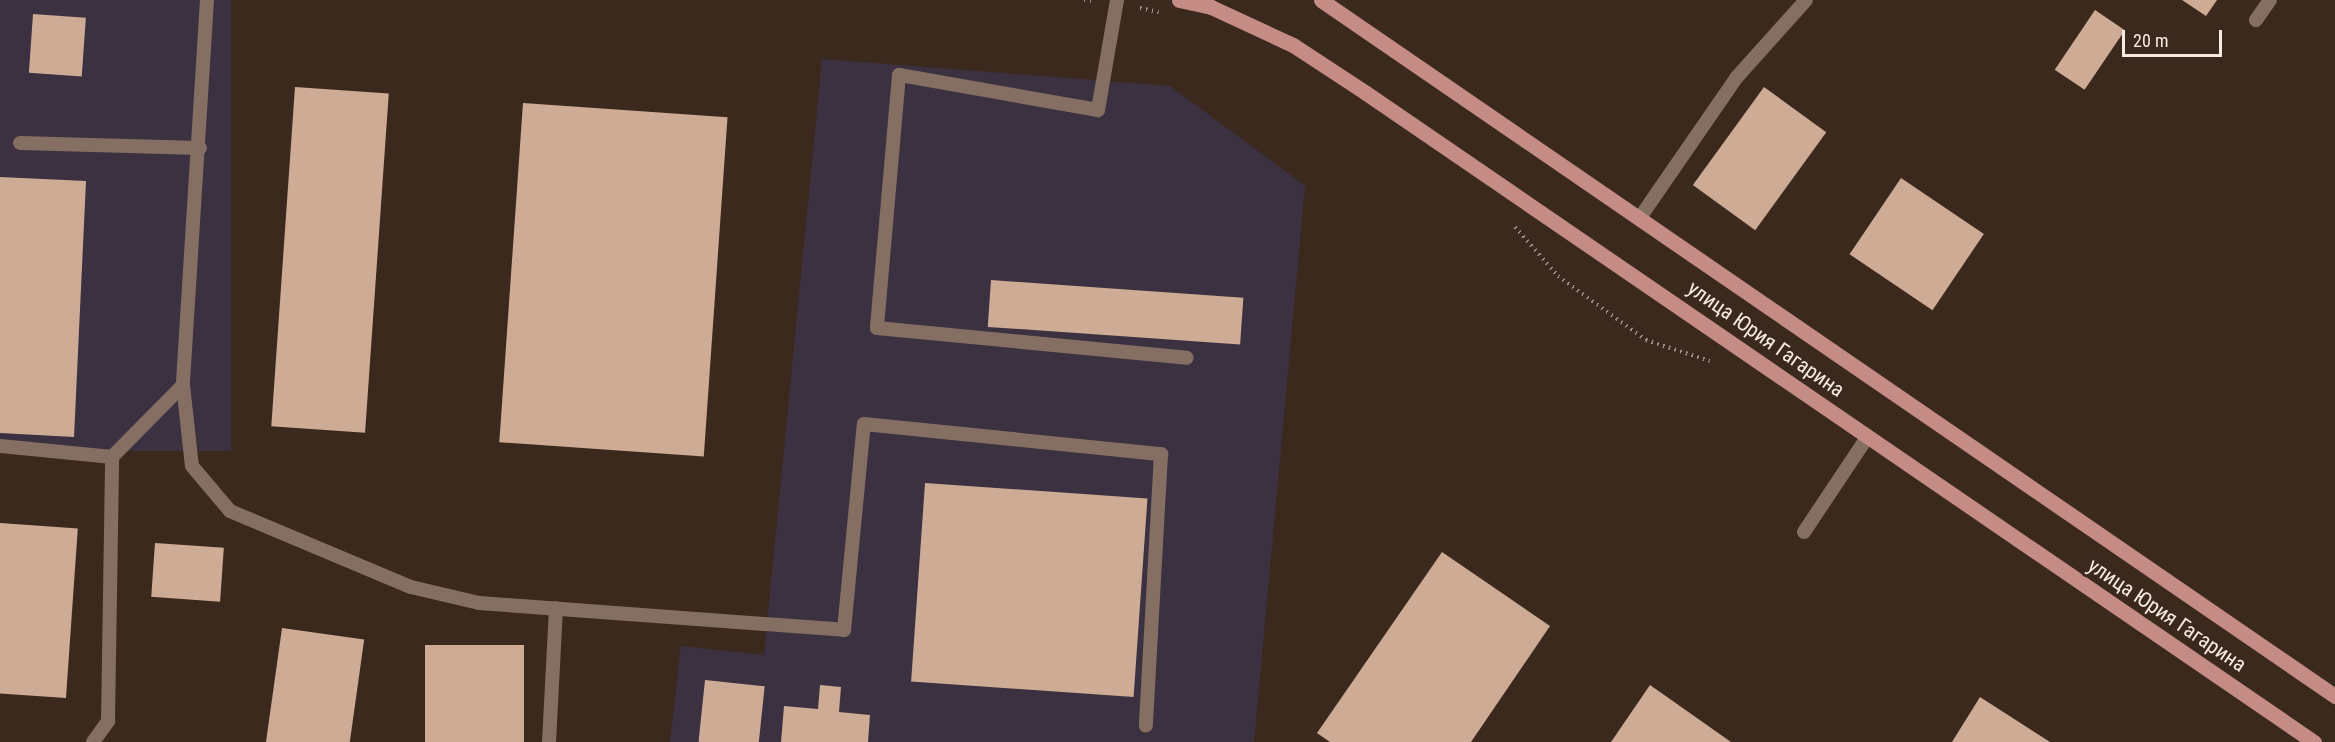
<!DOCTYPE html>
<meta charset="utf-8">
<style>
body{margin:0}
#map{position:relative;width:2335px;height:742px;overflow:hidden;background:#3c291e;font-family:"Roboto Condensed",sans-serif}
div>[style]{position:absolute}
[style*='--x']{left:calc(var(--x)*1px);top:calc(var(--y)*1px);width:calc(var(--w)*1px);rotate:calc(var(--a)*1deg)}
.commercial>*{inset:0;background:#3b3141;transform-origin:0 0}
.building>*{inset:0;background:#ceab94;transform-origin:0 0}
.path>*{height:4px;margin-top:-2px;transform-origin:0;background:repeating-linear-gradient(90deg,#9f9087 0 1.5px,transparent 0 6px)}
.service>*{height:14px;margin:-7px;padding:0 7px;transform-origin:7px;border-radius:7px;background:#846f62}
.primary>*{height:15px;margin:-7.5px;padding:0 7.5px;transform-origin:7.5px;border-radius:7.5px;background:#c58c85}
span{translate:-50% -50%;white-space:nowrap;text-align:center;line-height:1.15;-webkit-text-stroke:6px #3c291e;paint-order:stroke}
.street-label{font-size:21px;color:#f7ebe4}
.scale{position:absolute;left:2122px;top:30px;width:100px;height:27px;box-sizing:border-box;border:3px solid #f7ebe4;border-top:0;padding-left:8px;font-size:18px;line-height:21px;white-space:nowrap;color:#f7ebe4;-webkit-text-stroke:4px #3c291e;paint-order:stroke}
</style>
<div id="map">
<div class="commercial">
<div style="left:0;top:0;width:231px;height:451px"></div>
<div style="clip-path:polygon(822px 59px,1170px 86px,1305px 186px,1254px 742px,670px 742px,681px 646px,764px 655px)"></div>
</div>
<div class="building">
<div style="clip-path:polygon(2182px 0,2217px 0,2206px 16px)"></div>
<div style="left:2095px;top:10px;width:36px;height:72px;rotate:34deg"></div>
<div style="left:33px;top:14px;width:53px;height:59px;rotate:4deg"></div>
<div style="left:295px;top:87px;width:94px;height:340px;rotate:4deg"></div>
<div style="left:1764px;top:87px;width:77px;height:121px;rotate:36deg"></div>
<div style="left:523px;top:103px;width:205px;height:340px;rotate:4deg"></div>
<div style="clip-path:polygon(0 177px,86px 181px,74px 437px,0 433px)"></div>
<div style="left:1901px;top:178px;width:100px;height:92px;rotate:34deg"></div>
<div style="left:991px;top:280px;width:253px;height:47px;rotate:4deg"></div>
<div style="left:925px;top:483px;width:223px;height:199px;rotate:4deg"></div>
<div style="left:0;top:523px;width:78px;height:170px;rotate:4deg"></div>
<div style="left:155px;top:543px;width:69px;height:54px;rotate:4deg"></div>
<div style="clip-path:polygon(1442px 552px,1550px 626px,1471px 742px,1330px 742px,1317px 733px)"></div>
<div style="left:282px;top:628px;width:83px;height:115px;rotate:8deg"></div>
<div style="left:425px;top:645px;width:99px;height:97px"></div>
<div style="left:705px;top:680px;width:60px;height:62px;rotate:6deg"></div>
<div style="clip-path:polygon(820px 685px,841px 687px,839px 712px,870px 715px,868px 742px,781px 742px,784px 706px,818px 709px)"></div>
<div style="clip-path:polygon(1650px 685px,1731px 742px,1611px 742px)"></div>
<div style="clip-path:polygon(1980px 697px,2050px 742px,1952px 742px)"></div>
</div>
<div class="path">
<div style="--x:1084;--y:0;--w:10;--a:6"></div>
<div style="--x:1140;--y:8;--w:19;--a:12"></div>
<div style="--x:1515;--y:227;--w:65;--a:48.7"></div>
<div style="--x:1558;--y:276;--w:109;--a:36"></div>
<div style="--x:1646;--y:340;--w:67;--a:18.2"></div>
</div>
<div class="service">
<div style="--x:207;--y:0;--w:386;--a:93.6"></div>
<div style="--x:183;--y:385;--w:81;--a:83.7"></div>
<div style="--x:192;--y:466;--w:59;--a:49.8"></div>
<div style="--x:230;--y:511;--w:196;--a:22.8"></div>
<div style="--x:411;--y:587;--w:70;--a:13.2"></div>
<div style="--x:479;--y:603;--w:366;--a:4.2"></div>
<div style="--x:844;--y:630;--w:207;--a:-84.5"></div>
<div style="--x:864;--y:424;--w:299;--a:5.8"></div>
<div style="--x:1161;--y:454;--w:272;--a:93.2"></div>
<div style="--x:1117;--y:0;--w:112;--a:99.8"></div>
<div style="--x:1098;--y:110;--w:202;--a:-170"></div>
<div style="--x:899;--y:75;--w:254;--a:95"></div>
<div style="--x:877;--y:328;--w:311;--a:5.5"></div>
<div style="--x:2256;--y:20;--w:24;--a:-55"></div>
<div style="--x:20;--y:143;--w:180;--a:1.6"></div>
<div style="--x:1641;--y:216;--w:169;--a:-55.4"></div>
<div style="--x:1737;--y:77;--w:103;--a:-48.1"></div>
<div style="--x:0;--y:446;--w:113;--a:5.6"></div>
<div style="--x:1804;--y:532;--w:115;--a:-56.3"></div>
<div style="--x:93;--y:742;--w:26;--a:-54"></div>
<div style="--x:108;--y:721;--w:264;--a:-89.1"></div>
<div style="--x:112;--y:457;--w:101;--a:-45.4"></div>
<div style="--x:549;--y:742;--w:134;--a:-87"></div>
</div>
<div class="primary">
<div style="--x:1179;--y:0;--w:33;--a:12"></div>
<div style="--x:1211;--y:7;--w:90;--a:24.9"></div>
<div style="--x:1293;--y:45;--w:87;--a:33.3"></div>
<div style="--x:1366;--y:93;--w:1149;--a:34.4"></div>
<div style="--x:1321;--y:0;--w:1230;--a:34.47"></div>
</div>
<div class="street-label">
<span style="left:1766px;top:339px;rotate:35deg">улица Юрия Гагарина</span>
<span style="left:2167px;top:615px;rotate:34deg">улица Юрия Гагарина</span>
</div>
<div class="scale">20 m</div>
</div>
